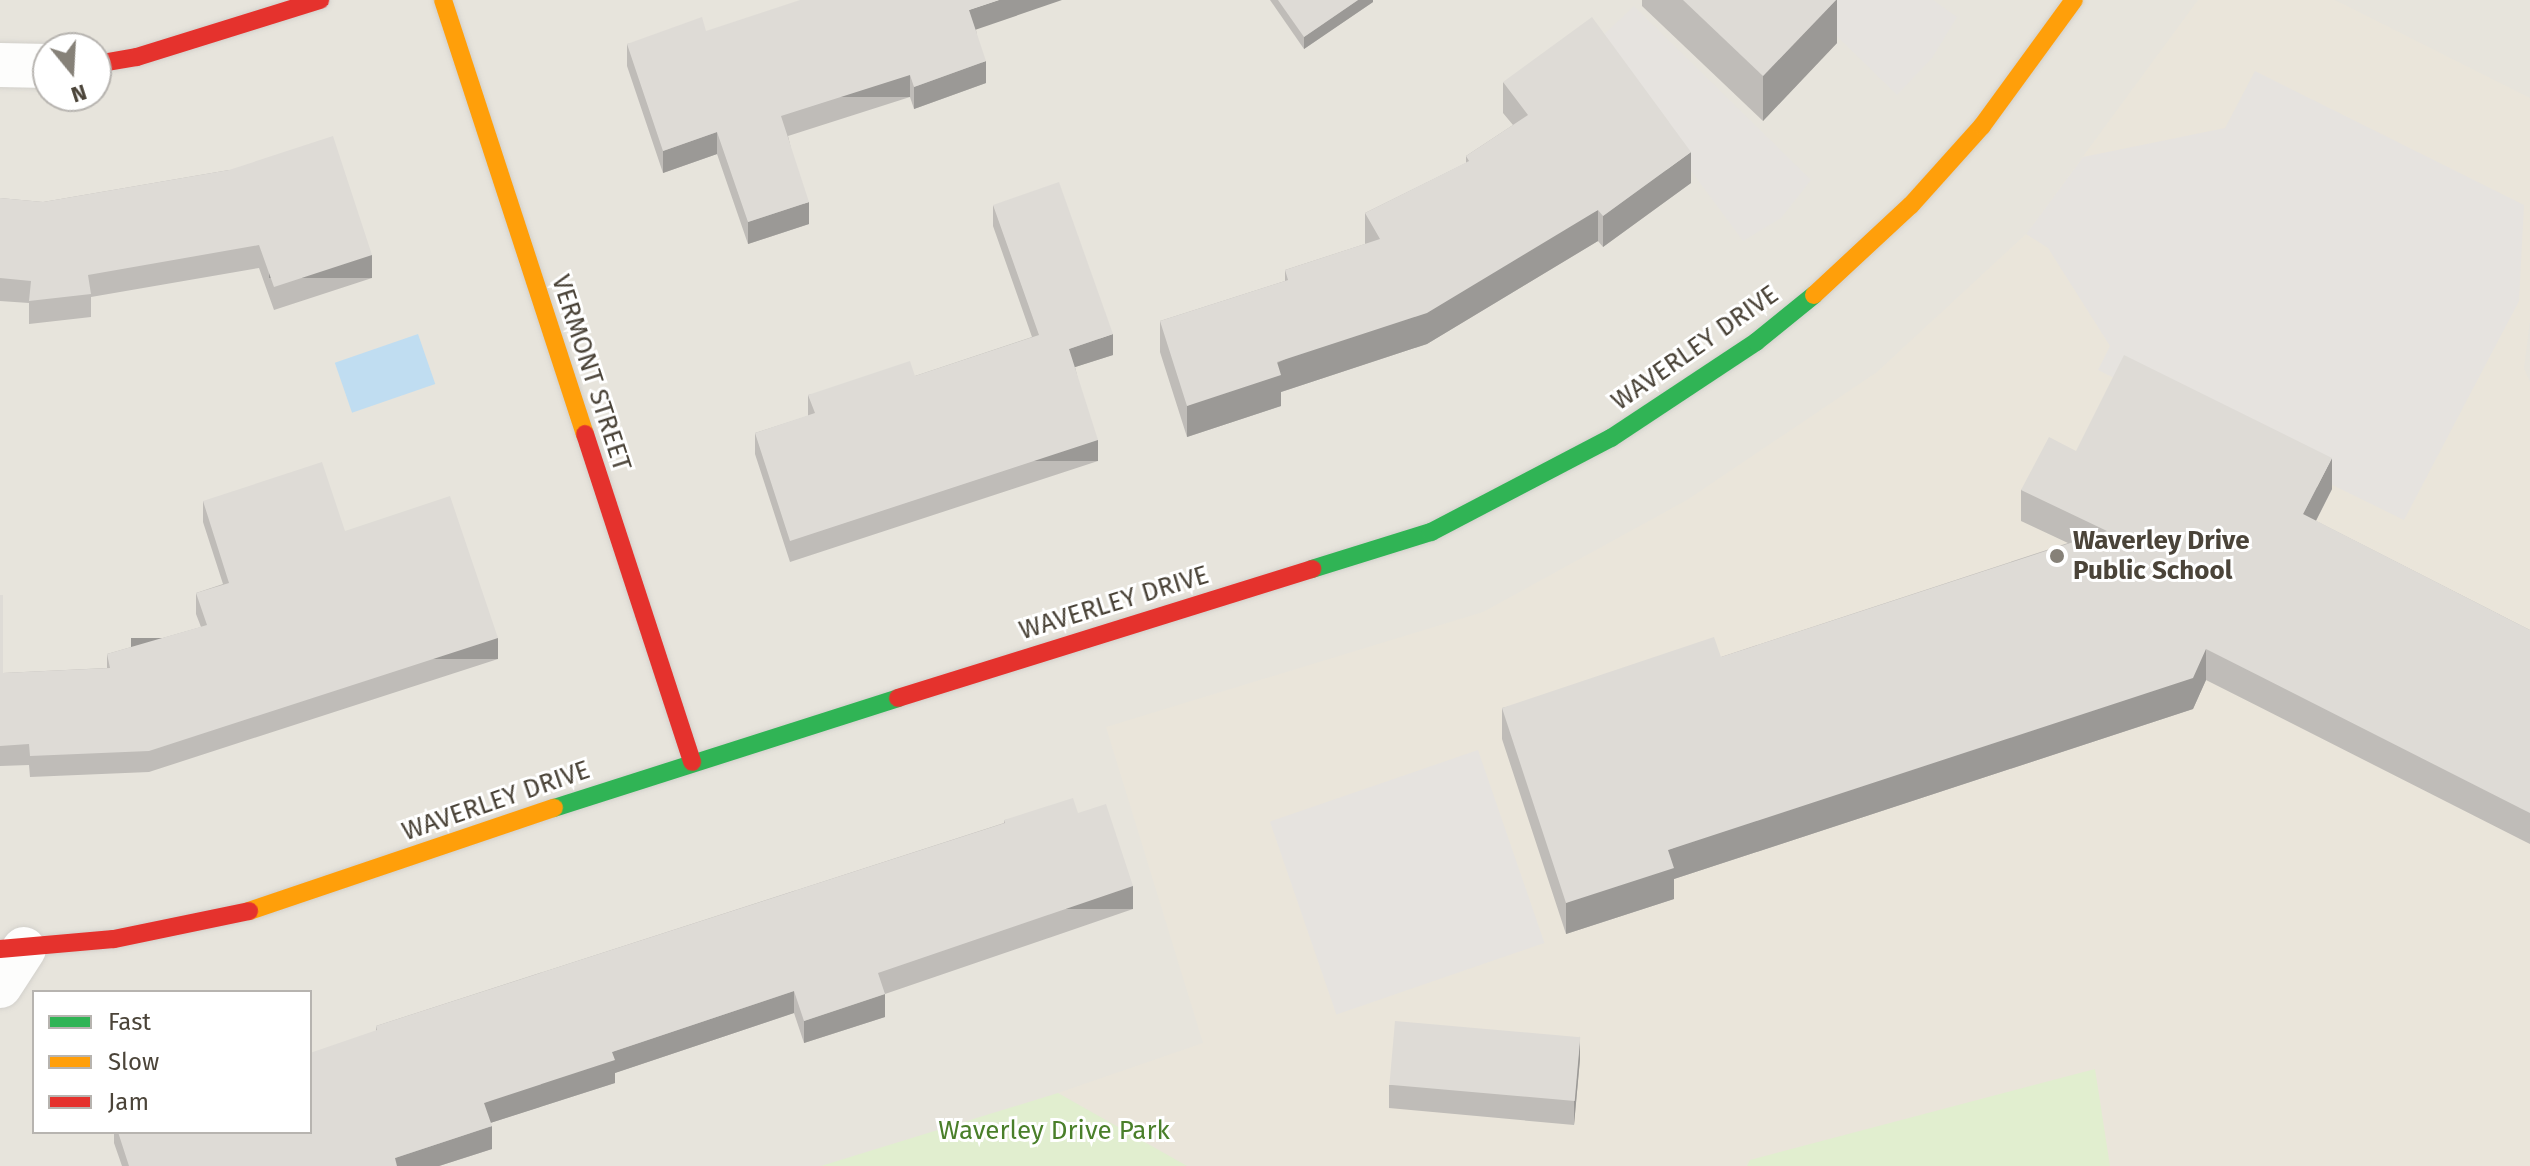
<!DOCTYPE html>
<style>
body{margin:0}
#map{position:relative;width:2530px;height:1166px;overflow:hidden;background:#f4f2ee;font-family:"Fira Sans",sans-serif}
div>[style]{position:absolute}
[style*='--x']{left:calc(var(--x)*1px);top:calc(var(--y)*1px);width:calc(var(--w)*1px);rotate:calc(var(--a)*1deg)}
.residential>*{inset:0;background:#e7e4dc}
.education>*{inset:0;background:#eae5da}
.green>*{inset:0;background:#e1eecf}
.parking>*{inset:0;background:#e6e3df;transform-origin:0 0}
.water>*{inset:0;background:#c0ddf1;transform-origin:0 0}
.roads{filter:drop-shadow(0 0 2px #d2d0cb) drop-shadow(0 0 2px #d2d0cb)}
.street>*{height:44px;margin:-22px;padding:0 22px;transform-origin:22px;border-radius:22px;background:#fdfdfc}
.fast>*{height:18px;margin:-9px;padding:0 9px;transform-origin:9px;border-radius:9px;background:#30b455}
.slow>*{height:18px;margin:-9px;padding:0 9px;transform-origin:9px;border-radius:9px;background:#ff9f0a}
.jam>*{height:18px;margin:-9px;padding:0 9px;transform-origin:9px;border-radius:9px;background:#e5322d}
.wall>*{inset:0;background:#bfbcb8}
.shaded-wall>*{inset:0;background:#9b9996;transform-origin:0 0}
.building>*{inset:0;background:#dedbd6;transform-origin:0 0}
.dots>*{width:22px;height:22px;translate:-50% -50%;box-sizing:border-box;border:4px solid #fff;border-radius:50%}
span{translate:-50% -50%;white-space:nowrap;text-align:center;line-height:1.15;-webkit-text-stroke:6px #fff;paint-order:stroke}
.street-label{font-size:26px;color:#4b4439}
.poi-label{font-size:26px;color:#4b4439;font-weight:700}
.left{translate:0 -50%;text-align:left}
.park-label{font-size:26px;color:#4a7f2a}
.legend{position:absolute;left:32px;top:990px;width:280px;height:144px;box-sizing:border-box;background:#fff;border:2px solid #b7b4b0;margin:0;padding:10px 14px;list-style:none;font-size:24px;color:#4b4439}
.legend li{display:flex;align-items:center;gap:16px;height:40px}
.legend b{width:40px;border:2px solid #b7b4b0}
.north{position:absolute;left:32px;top:32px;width:80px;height:80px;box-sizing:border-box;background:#fff;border:2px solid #b7b4b0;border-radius:50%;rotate:162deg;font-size:22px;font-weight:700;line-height:32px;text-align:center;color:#4b4439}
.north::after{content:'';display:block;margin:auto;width:28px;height:36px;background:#868178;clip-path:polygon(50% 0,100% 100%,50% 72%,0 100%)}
</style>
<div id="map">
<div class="residential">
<div style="clip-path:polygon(evenodd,0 0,2530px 0,2530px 1166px,0 1166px,0 0,48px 48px,96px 48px,96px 96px,48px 96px,48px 48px,0 0,34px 992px,310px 992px,310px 1132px,34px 1132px,34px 992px)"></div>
</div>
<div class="education">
<div style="clip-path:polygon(2198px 0,2335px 0,2530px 98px,2530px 321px,2524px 368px,2530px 382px,2530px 1166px,1187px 1166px,1058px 1093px,1203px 1043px,1106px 727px,1483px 612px,1687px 500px,1877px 372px,2026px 234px)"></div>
</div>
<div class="green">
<div style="clip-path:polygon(2095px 1069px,2110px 1166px,1747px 1166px,1750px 1160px)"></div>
<div style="clip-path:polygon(1058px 1093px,1187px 1166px,821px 1166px)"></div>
</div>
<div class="parking">
<div style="clip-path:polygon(1800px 0,1933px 0,1957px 17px,1932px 58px,1897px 95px)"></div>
<div style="clip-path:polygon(1634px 6px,1811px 180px,1781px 218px,1743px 241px,1596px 42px)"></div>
<div style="clip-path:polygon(2255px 71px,2524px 205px,2519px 301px,2404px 520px,2098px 370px,2110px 346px,2048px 248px,2026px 234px,2083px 157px,2225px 128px)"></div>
<div style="left:1478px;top:750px;width:204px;height:220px;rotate:71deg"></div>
</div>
<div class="water">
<div style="left:418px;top:334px;width:53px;height:88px;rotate:71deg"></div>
</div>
<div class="roads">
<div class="street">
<div style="--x:0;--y:65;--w:48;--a:1.2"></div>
<div style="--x:0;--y:986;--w:44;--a:-57"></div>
</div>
<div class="fast">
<div style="--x:1312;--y:569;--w:125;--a:-17.3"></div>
<div style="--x:1431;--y:532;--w:203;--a:-27.6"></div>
<div style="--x:1611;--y:438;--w:174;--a:-33.5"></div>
<div style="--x:1756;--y:342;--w:75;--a:-39"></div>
<div style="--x:554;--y:808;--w:361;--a:-17.7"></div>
</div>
<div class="slow">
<div style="--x:443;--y:0;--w:457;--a:71.9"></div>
<div style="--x:1814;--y:295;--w:132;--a:-42.9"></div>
<div style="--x:1911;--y:205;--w:106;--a:-48.1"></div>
<div style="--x:1982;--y:126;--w:156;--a:-53.9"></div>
<div style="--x:249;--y:911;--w:322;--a:-18.7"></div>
</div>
<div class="jam">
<div style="--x:96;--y:64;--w:42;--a:-9.7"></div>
<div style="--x:137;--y:57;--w:192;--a:-17.3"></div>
<div style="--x:585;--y:434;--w:345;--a:71.9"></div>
<div style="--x:898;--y:698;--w:434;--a:-17.3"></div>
<div style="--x:0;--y:949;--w:114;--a:-5"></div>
<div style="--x:114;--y:939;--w:138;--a:-11.7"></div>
</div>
</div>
<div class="wall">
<div style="clip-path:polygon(1270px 0,1373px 0,1373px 2px,1304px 49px)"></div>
<div style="clip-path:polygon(1642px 0,1837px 0,1837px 43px,1763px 121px,1642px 6px)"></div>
<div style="clip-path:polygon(976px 30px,986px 83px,914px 109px,910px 97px,788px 136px,809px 224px,748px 244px,717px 154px,663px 173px,627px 66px,627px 44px,706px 31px)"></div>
<div style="clip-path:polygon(1503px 82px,1691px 183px,1603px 247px,1598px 241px,1427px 344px,1281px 392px,1281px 406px,1187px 437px,1160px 352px,1160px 321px,1285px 281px,1285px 270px,1365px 244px,1365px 213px,1466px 163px,1466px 156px,1513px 125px,1503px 113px)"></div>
<div style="clip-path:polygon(229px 170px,372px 278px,274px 310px,259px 268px,91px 297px,91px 317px,29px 324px,29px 303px,0 301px,0 198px,43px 202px)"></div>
<div style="clip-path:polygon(993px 205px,1113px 355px,1075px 367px,1098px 461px,790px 562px,755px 454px,755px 433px,808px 416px,808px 395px,915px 376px,1032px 337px,993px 226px)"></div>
<div style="clip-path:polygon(2076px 451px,2332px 489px,2316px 521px,2530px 630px,2530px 844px,2206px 680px,2193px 709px,1674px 879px,1674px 899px,1566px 934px,1502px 739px,1502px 708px,1721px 657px,2068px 543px,2021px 521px,2021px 490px)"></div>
<div style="clip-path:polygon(203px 501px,345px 531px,498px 659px,149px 772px,30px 777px,29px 765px,0 766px,0 595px,3px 673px,107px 668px,107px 654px,201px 627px,196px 614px,196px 593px,223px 584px,203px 522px)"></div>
<div style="clip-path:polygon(1078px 813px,1133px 909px,885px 994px,885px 1017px,804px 1043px,794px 1013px,615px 1073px,615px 1083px,490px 1123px,492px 1149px,439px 1166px,122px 1166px,114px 1143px,114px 1132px,310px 1132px,376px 1031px,376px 1026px,1004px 823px,1004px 820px)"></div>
<div style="clip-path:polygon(1580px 1059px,1574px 1125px,1389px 1108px,1389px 1085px)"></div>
</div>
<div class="shaded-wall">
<div style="clip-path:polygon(999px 0,1062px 0,969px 32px,969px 10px)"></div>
<div style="clip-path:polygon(1358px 0,1373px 0,1373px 2px,1304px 49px,1304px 37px)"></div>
<div style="clip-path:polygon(1836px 0,1837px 0,1837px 43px,1763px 121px,1763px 76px)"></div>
<div style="clip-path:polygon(986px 61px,986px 83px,914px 109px,914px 87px)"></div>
<div style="left:910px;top:75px;width:22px;height:135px;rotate:90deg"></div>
<div style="clip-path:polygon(717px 132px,717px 154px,663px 173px,663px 151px)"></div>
<div style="clip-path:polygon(1691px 152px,1691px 183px,1603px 247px,1603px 216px)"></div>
<div style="clip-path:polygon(809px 202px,809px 224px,748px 244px,748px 222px)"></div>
<div style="clip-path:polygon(1598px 210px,1598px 241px,1427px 344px,1281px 392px,1281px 406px,1187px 437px,1187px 406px)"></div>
<div style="left:372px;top:255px;width:23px;height:103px;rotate:90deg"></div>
<div style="clip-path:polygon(1113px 334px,1113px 355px,1069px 369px,1069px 349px)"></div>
<div style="left:1098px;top:440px;width:21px;height:324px;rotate:90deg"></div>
<div style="clip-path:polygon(2332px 458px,2332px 489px,2303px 546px,2303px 514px)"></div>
<div style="left:498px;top:638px;width:21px;height:367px;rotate:90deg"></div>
<div style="clip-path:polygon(2206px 649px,2206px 680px,2193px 709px,1674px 879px,1674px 899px,1566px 934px,1566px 903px,1668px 850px)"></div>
<div style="left:1133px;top:886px;width:23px;height:269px;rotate:90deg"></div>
<div style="clip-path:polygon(794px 991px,794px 1013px,615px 1073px,615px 1083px,484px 1125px,484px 1103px,612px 1052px)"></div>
<div style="clip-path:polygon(885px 994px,885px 1017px,804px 1043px,804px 1021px)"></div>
<div style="clip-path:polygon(1580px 1036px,1580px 1059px,1574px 1125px,1574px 1102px)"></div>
<div style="clip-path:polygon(492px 1126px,492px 1149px,439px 1166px,395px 1166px,395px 1158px)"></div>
</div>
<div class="building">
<div style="clip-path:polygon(800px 0,999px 0,969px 10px,986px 61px,914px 87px,910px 75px,781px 116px,809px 202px,748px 222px,717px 132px,663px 151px,627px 44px,702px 17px,706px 31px)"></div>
<div style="clip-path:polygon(1278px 0,1358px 0,1304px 37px)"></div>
<div style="clip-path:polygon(1683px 0,1836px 0,1763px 76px)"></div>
<div style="clip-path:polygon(1592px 17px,1691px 152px,1603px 216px,1598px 210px,1427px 313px,1277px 362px,1281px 375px,1187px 406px,1160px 321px,1288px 280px,1285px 270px,1380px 239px,1365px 213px,1469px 161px,1466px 156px,1528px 115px,1503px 82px)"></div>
<div style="clip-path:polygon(333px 136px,372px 255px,274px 287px,259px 245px,88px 275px,91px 294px,29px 301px,31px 281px,0 278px,0 198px,43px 202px,229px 170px)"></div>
<div style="clip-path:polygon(1059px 182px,1113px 334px,1069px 349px,1098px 440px,790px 541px,755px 433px,815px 413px,808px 395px,910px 361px,915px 376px,1039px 335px,993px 205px)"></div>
<div style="clip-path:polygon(2124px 355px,2332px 458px,2303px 514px,2530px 630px,2530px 813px,2206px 649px,2193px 678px,1668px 850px,1674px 868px,1566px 903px,1502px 708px,1714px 637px,1721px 657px,2107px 531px,2021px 490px,2049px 437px,2076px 451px)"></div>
<div style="clip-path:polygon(322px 462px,345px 531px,450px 496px,498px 638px,149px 751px,30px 756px,29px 744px,0 746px,0 595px,3px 595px,3px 673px,110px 668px,107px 654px,207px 625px,196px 593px,229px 583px,203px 501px)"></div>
<div style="clip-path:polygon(1073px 798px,1078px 813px,1106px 804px,1133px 886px,878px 973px,885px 994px,804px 1021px,794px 991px,612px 1052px,615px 1060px,484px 1103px,492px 1126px,395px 1158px,397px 1166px,129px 1166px,118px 1132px,310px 1132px,310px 1053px,377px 1030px,376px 1026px,1005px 823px,1004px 820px)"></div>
<div style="left:1395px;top:1021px;width:186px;height:64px;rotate:5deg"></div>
</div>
<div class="dots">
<div style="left:2057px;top:556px;background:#868178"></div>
</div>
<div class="street-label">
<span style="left:1695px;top:348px;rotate:-35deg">WAVERLEY DRIVE</span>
<span style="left:591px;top:373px;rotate:72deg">VERMONT STREET</span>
<span style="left:1114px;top:603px;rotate:-17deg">WAVERLEY DRIVE</span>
<span style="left:496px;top:801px;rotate:-19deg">WAVERLEY DRIVE</span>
</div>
<div class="poi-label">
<span class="left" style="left:2073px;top:556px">Waverley Drive<br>Public School</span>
</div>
<div class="park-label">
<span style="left:1054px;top:1131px">Waverley Drive Park</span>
</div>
<ul class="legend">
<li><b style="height:10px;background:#30b455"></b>Fast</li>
<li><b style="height:10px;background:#ff9f0a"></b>Slow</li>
<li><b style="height:10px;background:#e5322d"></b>Jam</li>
</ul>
<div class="north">N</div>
</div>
